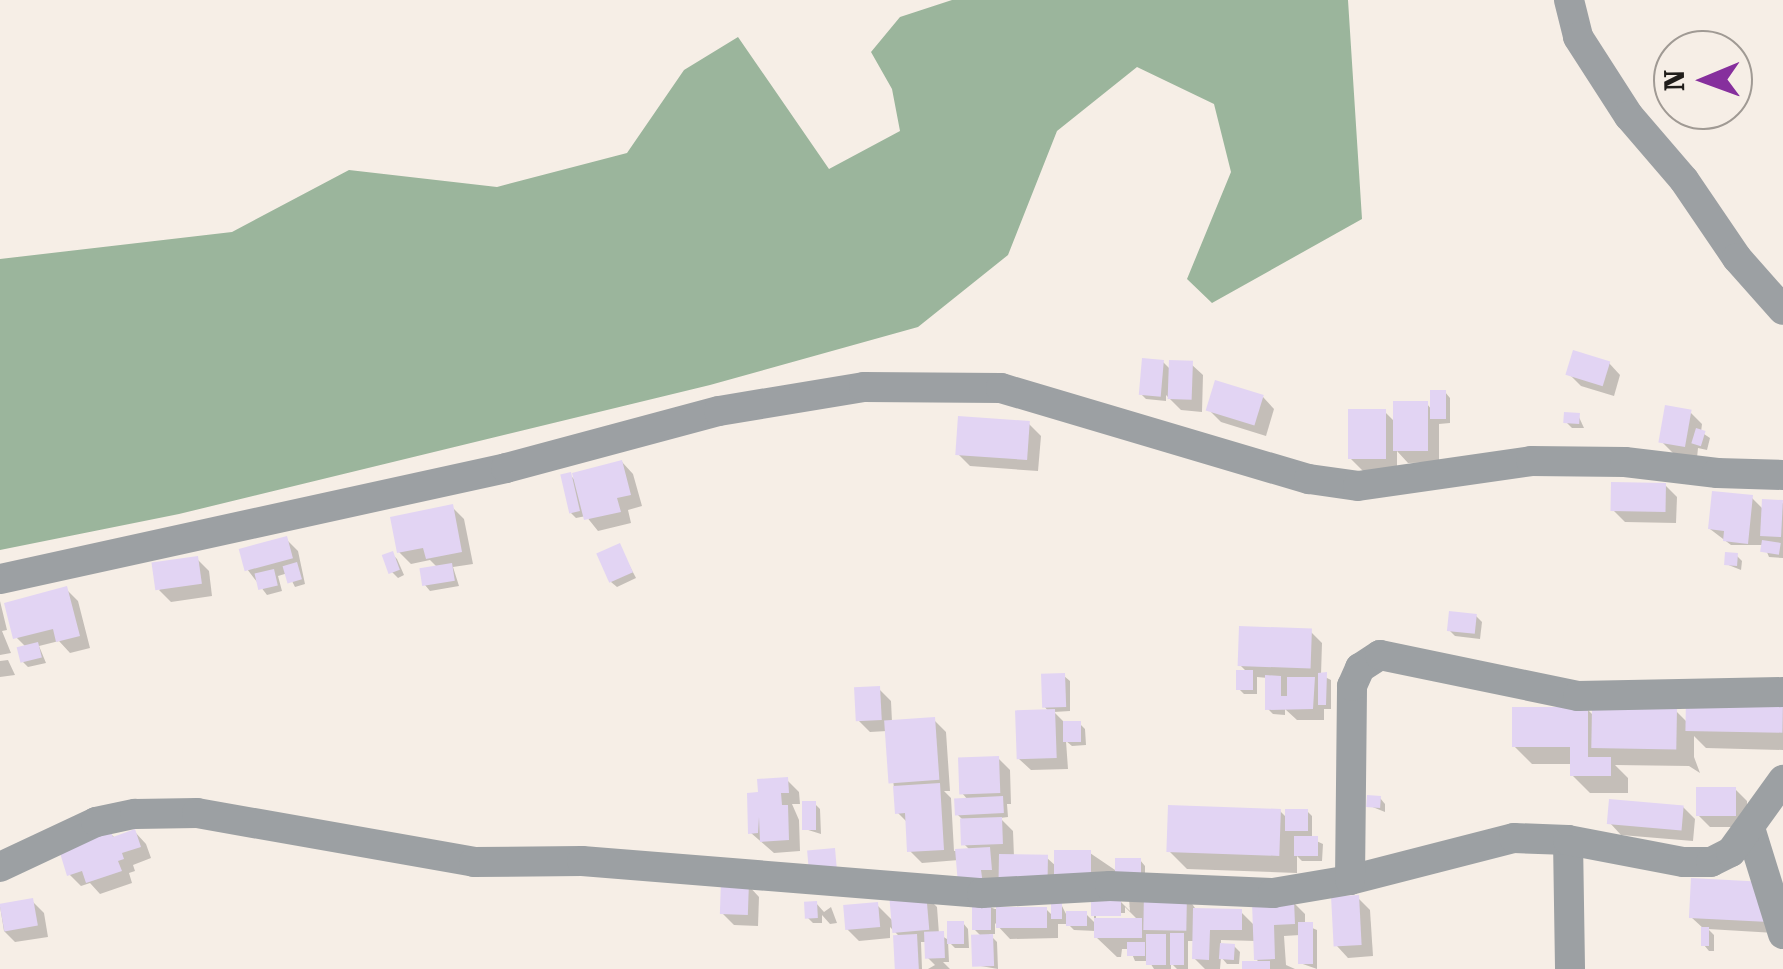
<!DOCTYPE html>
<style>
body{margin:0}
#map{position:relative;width:1783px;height:969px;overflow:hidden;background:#f6eee6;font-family:"Roboto Serif",serif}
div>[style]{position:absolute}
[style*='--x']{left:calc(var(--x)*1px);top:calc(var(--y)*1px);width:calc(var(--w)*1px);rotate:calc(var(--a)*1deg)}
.forest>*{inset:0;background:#9bb59c}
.shadow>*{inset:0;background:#0003}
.building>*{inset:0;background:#e2d4f3;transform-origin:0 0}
.minor>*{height:30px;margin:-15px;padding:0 15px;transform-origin:15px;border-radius:15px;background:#9ca0a3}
span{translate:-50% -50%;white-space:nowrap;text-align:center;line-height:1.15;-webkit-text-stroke:8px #f6eee6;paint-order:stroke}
.north{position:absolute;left:1653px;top:30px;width:100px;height:100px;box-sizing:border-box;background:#f6eee6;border:2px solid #a09a94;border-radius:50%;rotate:269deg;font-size:28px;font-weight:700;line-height:40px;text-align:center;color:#201d1a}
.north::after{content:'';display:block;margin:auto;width:35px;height:45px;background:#862f9d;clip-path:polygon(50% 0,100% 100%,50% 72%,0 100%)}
</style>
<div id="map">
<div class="forest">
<div style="clip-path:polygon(952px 0,1348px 0,1362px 219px,1212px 303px,1187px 279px,1231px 172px,1214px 104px,1137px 67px,1057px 131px,1008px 255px,918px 327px,710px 385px,179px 514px,0 550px,0 259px,232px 232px,349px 170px,497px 187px,627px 153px,684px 70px,738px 37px,829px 169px,900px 131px,892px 89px,871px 52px,900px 17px)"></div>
</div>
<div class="shadow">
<div style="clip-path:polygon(1163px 362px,1171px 370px,1191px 364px,1203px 375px,1202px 412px,1181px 410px,1166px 395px,1166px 401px,1146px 399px,1141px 394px)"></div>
<div style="clip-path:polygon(1609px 363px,1620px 375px,1614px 396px,1581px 386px,1569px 374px)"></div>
<div style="clip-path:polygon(1445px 392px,1450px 398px,1450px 423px,1439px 424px,1439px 462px,1408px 463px,1397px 451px,1397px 470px,1363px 471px,1351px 459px,1385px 412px,1396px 423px,1427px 404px,1432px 410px)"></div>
<div style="clip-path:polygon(1263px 397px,1274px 409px,1266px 436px,1221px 422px,1209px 410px)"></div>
<div style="clip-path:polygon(1690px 412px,1702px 424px,1701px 432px,1710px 438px,1707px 450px,1698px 448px,1697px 458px,1674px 454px,1662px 442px)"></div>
<div style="clip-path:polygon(1578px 415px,1584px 428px,1572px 428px,1566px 422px)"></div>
<div style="clip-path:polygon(1029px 424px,1041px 436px,1038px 471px,970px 466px,958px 454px)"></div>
<div style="clip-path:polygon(622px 462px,633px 474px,642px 506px,628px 510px,631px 523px,598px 531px,586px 516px,576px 518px,571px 513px,570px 475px,577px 482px)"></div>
<div style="clip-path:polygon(1665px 485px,1677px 497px,1676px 523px,1625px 522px,1613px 510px)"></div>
<div style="clip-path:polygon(1752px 498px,1764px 510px,1783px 503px,1783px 558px,1769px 557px,1764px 545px,1731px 545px,1710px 529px)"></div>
<div style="clip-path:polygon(452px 507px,464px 519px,473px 564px,453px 567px,459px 586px,430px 591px,425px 585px,438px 568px,430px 560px,411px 564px,399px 552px)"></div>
<div style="clip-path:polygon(286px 539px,298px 551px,305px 584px,295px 587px,288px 573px,278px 576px,282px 591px,267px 595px,247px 569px)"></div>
<div style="clip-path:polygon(619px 546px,636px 578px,617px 587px,611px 582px)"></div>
<div style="clip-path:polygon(392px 554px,397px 559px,404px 575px,398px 578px,392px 572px)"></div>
<div style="clip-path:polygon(1737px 556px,1742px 561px,1741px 570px,1726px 564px)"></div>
<div style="clip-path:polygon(197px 559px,209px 571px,212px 596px,171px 602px,159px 590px)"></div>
<div style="clip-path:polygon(66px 589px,78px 601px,90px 648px,70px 653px,59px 641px,39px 646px,46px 663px,28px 667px,23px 662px,26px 647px,16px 637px)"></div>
<div style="clip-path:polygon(0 601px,7px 630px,2px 631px,11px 653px,0 655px)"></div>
<div style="clip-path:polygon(1476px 616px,1482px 622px,1480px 639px,1455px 636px,1449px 630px)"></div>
<div style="clip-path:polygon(1310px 631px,1322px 643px,1321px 675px,1331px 680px,1331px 709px,1324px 709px,1324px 720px,1297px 720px,1285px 709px,1285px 715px,1273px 714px,1268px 709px,1268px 678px,1257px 677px,1257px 694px,1244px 694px,1239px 689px,1247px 672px,1240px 665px)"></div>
<div style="clip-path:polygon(8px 660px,15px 675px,0 677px,0 661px)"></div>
<div style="clip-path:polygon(1064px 676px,1070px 681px,1070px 711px,1054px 712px,1066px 724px,1080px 724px,1085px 729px,1086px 745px,1072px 746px,1066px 741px,1068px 769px,1031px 770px,1019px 759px,1049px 712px,1044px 706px)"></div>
<div style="clip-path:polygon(879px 689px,891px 701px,892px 722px,934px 720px,946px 732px,950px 791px,944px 791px,951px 798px,954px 851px,970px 850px,964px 844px,963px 820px,957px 814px,968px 800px,962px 793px,998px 758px,1010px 770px,1011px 804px,1007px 804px,1008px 817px,1000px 818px,1013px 831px,1014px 857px,1047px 858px,1057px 867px,1090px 853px,1118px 872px,1140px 860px,1145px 866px,1145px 887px,993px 895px,959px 860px,922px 863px,910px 851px,908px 823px,897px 812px,887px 731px,870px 732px,858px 720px)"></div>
<div style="clip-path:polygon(1783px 702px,1783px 750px,1706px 748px,1694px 736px,1694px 757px,1700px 773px,1689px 766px,1615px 765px,1628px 778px,1628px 793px,1590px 793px,1572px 775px,1573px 764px,1532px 764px,1514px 746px,1587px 709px,1594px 716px,1676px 711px,1688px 723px)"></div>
<div style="clip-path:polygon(787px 780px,799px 792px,800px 804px,815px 804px,820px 809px,821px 834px,805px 829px,804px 804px,792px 804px,799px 820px,800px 851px,774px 853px,751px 833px,756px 795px)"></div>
<div style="clip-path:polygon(1735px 789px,1747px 801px,1747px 827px,1710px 827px,1698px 815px)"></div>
<div style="clip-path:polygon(1380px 798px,1385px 804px,1385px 812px,1370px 806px)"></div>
<div style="clip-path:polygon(1683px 807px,1695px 819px,1693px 841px,1621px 835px,1610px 823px)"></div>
<div style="clip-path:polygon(1280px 811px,1287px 818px,1307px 811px,1312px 816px,1312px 839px,1323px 844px,1322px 861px,1302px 861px,1297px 856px,1297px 873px,1187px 869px,1169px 851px)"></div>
<div style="clip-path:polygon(135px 832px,146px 844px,151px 858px,133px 865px,135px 871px,129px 873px,132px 883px,100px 894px,90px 883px,81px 886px,69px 874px,110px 833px,116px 839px)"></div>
<div style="clip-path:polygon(748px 885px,759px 897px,758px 926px,734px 925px,722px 913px)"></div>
<div style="clip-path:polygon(1765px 885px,1775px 933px,1708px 929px,1714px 935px,1714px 951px,1709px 951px,1704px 945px,1704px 929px,1691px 917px)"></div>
<div style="clip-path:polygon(925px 895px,937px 907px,939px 934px,950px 941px,963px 923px,968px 929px,969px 948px,955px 948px,948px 941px,949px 962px,943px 962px,950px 969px,928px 969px,935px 965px,927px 957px,927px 942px,921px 942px,922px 969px,898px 969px,900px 937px,890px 927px,890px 938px,859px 941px,847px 929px,877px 905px,893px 921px)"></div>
<div style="clip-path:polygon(evenodd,1186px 895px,1197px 911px,1241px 912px,1255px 926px,1293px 902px,1305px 914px,1305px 925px,1317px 930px,1317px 969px,1300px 963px,1300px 935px,1284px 936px,1286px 965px,1295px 969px,1244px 969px,1261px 964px,1256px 959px,1256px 941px,1221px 940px,1221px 946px,1234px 946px,1240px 952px,1239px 964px,1227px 964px,1221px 957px,1220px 969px,1205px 969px,1194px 958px,1195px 941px,1188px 941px,1188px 969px,1177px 969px,1171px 963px,1171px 969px,1154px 969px,1149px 961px,1135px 961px,1130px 949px,1122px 949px,1121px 957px,1117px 957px,1096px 937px,1096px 931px,1074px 930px,1068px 924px,1058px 924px,1058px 938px,1010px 939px,995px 923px,995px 934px,989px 934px,997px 942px,998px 969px,975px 965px,982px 937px,974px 929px,974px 901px,995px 909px,1046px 909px,1053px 916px,1061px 904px,1066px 914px,1086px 914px,1094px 922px,1094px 901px,1120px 901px,1130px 911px,1129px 899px,1186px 895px,1125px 907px,1139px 921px,1096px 918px,1096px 913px,1125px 913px,1125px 907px)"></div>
<div style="clip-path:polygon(1358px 898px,1370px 910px,1373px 956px,1348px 958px,1337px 946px)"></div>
<div style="clip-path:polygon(32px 901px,44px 913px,48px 937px,15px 942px,4px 931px,0 906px)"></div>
<div style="clip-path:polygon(816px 903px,824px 912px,831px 907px,837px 923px,830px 924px,822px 915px,822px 923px,813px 923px,808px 918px)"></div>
</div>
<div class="building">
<div style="left:1573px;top:350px;width:39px;height:26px;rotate:17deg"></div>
<div style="left:1142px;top:358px;width:22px;height:37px;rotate:5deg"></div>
<div style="left:1169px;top:360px;width:24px;height:39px;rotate:2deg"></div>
<div style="left:1215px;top:380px;width:51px;height:32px;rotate:17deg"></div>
<div style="left:1430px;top:390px;width:16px;height:29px"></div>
<div style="left:1428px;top:401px;width:50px;height:35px;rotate:90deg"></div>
<div style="left:1665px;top:405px;width:27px;height:38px;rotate:10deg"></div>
<div style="left:1386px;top:409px;width:50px;height:38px;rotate:90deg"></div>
<div style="left:1564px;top:412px;width:16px;height:11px;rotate:4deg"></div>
<div style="left:958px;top:416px;width:72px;height:39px;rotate:4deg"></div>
<div style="left:1696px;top:428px;width:10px;height:16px;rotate:17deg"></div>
<div style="clip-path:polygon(622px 460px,631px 495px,617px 498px,621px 512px,584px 520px,572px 473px)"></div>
<div style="left:571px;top:472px;width:40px;height:11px;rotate:77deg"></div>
<div style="left:1611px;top:482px;width:55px;height:29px;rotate:1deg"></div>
<div style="clip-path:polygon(1712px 491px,1753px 495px,1748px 544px,1723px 541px,1724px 531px,1708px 529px)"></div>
<div style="left:1762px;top:499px;width:21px;height:37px;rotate:3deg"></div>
<div style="clip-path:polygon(453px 504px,462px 552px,426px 559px,423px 548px,397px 553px,390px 517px)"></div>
<div style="left:287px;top:536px;width:23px;height:50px;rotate:75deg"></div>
<div style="left:1762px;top:540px;width:19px;height:12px;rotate:9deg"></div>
<div style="left:620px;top:543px;width:32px;height:26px;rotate:66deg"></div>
<div style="left:393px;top:551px;width:20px;height:12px;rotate:70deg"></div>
<div style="left:1725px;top:552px;width:13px;height:13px;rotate:4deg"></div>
<div style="left:198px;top:556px;width:28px;height:47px;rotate:82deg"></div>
<div style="left:297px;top:562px;width:18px;height:15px;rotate:74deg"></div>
<div style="left:452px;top:563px;width:18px;height:33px;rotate:81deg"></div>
<div style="left:274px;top:569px;width:17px;height:20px;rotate:77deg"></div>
<div style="clip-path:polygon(67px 586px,80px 636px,56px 642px,53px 629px,13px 639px,4px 603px)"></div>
<div style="left:1449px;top:611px;width:28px;height:20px;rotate:6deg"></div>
<div style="left:1239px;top:626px;width:73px;height:40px;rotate:2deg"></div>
<div style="left:38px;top:642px;width:16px;height:22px;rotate:76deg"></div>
<div style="left:1236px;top:670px;width:17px;height:20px"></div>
<div style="clip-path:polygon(1327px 672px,1326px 705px,1318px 705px,1318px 673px)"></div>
<div style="left:1065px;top:673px;width:34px;height:24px;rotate:88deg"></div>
<div style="clip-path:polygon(1265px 675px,1281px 676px,1281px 696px,1287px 696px,1287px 677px,1315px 677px,1313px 709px,1265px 710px)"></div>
<div style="left:880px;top:686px;width:34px;height:26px;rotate:87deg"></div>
<div style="left:1686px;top:697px;width:97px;height:34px;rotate:1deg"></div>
<div style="clip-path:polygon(1512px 707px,1588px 707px,1588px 757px,1611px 757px,1611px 776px,1570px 776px,1570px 747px,1512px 747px)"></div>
<div style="left:1592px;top:707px;width:85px;height:41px;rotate:1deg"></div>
<div style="left:1055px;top:709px;width:49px;height:40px;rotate:88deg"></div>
<div style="left:935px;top:717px;width:63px;height:51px;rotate:86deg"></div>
<div style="left:1063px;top:721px;width:18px;height:21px"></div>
<div style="left:999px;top:756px;width:37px;height:41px;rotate:88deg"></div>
<div style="clip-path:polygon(788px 777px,789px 793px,781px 793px,782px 805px,788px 805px,789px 840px,760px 842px,759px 817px,758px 833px,748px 834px,747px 793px,758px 792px,757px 779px)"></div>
<div style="clip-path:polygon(940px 783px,944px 850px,907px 852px,905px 813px,895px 814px,893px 786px)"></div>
<div style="left:1696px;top:787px;width:40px;height:29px"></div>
<div style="left:1367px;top:795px;width:14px;height:12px;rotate:4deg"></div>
<div style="left:1003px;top:796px;width:17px;height:49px;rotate:87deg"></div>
<div style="left:1609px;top:799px;width:75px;height:25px;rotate:5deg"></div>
<div style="left:802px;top:801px;width:14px;height:29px"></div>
<div style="left:1168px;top:805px;width:113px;height:47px;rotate:2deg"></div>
<div style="left:1285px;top:809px;width:23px;height:22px"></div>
<div style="left:1002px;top:817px;width:27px;height:42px;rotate:88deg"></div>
<div style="clip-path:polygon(135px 829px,141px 847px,122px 853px,124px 859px,118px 861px,122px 871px,86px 883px,82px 871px,67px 876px,60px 853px,110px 830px,113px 837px)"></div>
<div style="left:1294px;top:836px;width:24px;height:20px"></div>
<div style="clip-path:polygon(990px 847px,992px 870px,981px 870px,983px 884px,958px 884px,955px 849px)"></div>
<div style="left:835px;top:848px;width:22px;height:28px;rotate:85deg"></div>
<div style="left:1054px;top:850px;width:37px;height:32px"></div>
<div style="left:999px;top:854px;width:49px;height:31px;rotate:1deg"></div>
<div style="left:1115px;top:858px;width:26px;height:25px"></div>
<div style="left:1691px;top:878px;width:75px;height:40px;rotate:3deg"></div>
<div style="left:721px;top:881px;width:28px;height:33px;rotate:2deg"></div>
<div style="left:1144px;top:891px;width:43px;height:39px;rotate:1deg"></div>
<div style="left:926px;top:892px;width:38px;height:37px;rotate:85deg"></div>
<div style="left:1359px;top:895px;width:50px;height:28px;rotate:87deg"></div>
<div style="left:33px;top:898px;width:28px;height:34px;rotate:80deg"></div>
<div style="left:972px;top:898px;width:19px;height:32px"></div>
<div style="left:1091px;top:899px;width:30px;height:17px"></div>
<div style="clip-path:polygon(1294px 900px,1295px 924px,1274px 925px,1275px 959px,1254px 960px,1252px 902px)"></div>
<div style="left:817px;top:901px;width:17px;height:13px;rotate:87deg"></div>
<div style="left:1051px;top:901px;width:11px;height:18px"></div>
<div style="left:878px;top:902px;width:25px;height:35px;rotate:85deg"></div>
<div style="left:996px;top:907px;width:51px;height:21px"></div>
<div style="clip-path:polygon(1193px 908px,1242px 909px,1242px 930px,1210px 930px,1209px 960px,1192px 959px)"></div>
<div style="left:1066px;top:911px;width:21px;height:15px"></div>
<div style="left:1094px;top:918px;width:48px;height:20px"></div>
<div style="left:947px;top:921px;width:17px;height:23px"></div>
<div style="left:1298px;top:922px;width:15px;height:42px"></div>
<div style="left:1701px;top:927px;width:8px;height:19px"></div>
<div style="left:944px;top:931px;width:27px;height:20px;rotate:88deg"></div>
<div style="left:1170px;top:933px;width:14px;height:32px"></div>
<div style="left:917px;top:934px;width:35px;height:24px;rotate:87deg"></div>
<div style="left:993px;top:934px;width:32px;height:22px;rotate:88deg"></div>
<div style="left:1146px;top:934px;width:20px;height:31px"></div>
<div style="left:1127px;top:942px;width:18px;height:14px"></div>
<div style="left:1220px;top:943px;width:15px;height:16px;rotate:4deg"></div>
<div style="left:1270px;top:961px;width:8px;height:28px;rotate:90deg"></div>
</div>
<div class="minor">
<div style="--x:1569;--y:0;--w:38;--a:76"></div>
<div style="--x:1578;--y:37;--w:94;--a:57.2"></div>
<div style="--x:1629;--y:116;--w:84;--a:49.3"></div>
<div style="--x:1684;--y:180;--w:94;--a:55.8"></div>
<div style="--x:1737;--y:258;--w:69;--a:48.5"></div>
<div style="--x:0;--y:579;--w:518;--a:-12.37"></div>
<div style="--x:506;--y:468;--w:220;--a:-15"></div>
<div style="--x:719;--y:411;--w:147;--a:-9.4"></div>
<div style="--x:864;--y:387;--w:137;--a:0.4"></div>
<div style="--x:1001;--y:388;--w:321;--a:16.5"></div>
<div style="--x:1309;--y:479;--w:49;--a:8.1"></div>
<div style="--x:1358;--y:486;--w:175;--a:-8.2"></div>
<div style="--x:1531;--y:461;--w:94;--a:0.6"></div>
<div style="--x:1625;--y:462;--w:93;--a:6.8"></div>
<div style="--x:1717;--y:473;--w:66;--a:1.7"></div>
<div style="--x:1750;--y:828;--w:111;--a:72.7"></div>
<div style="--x:1568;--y:840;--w:129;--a:89.1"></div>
<div style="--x:0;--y:867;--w:106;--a:-25.1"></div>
<div style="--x:96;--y:822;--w:40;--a:-12"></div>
<div style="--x:135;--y:814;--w:62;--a:-0.9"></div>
<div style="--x:197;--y:813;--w:281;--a:10"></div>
<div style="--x:474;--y:862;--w:108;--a:-0.5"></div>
<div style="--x:582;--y:861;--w:401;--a:4.6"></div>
<div style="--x:982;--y:893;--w:128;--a:-3.1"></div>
<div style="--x:1110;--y:886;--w:163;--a:2.5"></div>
<div style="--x:1273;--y:893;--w:78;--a:-9.6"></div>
<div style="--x:1350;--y:880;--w:169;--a:-14.4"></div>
<div style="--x:1514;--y:838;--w:54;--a:2.1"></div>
<div style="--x:1568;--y:840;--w:117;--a:10.8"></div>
<div style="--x:1683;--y:862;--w:28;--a:0"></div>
<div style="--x:1711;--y:862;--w:22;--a:-27"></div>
<div style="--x:1731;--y:852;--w:89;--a:-54.2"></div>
<div style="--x:1350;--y:880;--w:194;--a:-89.4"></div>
<div style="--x:1352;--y:686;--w:20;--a:-66"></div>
<div style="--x:1360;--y:668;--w:24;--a:-33"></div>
<div style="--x:1380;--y:655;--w:202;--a:11.7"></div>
<div style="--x:1578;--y:696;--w:205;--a:-1.1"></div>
</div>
<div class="north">N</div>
</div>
